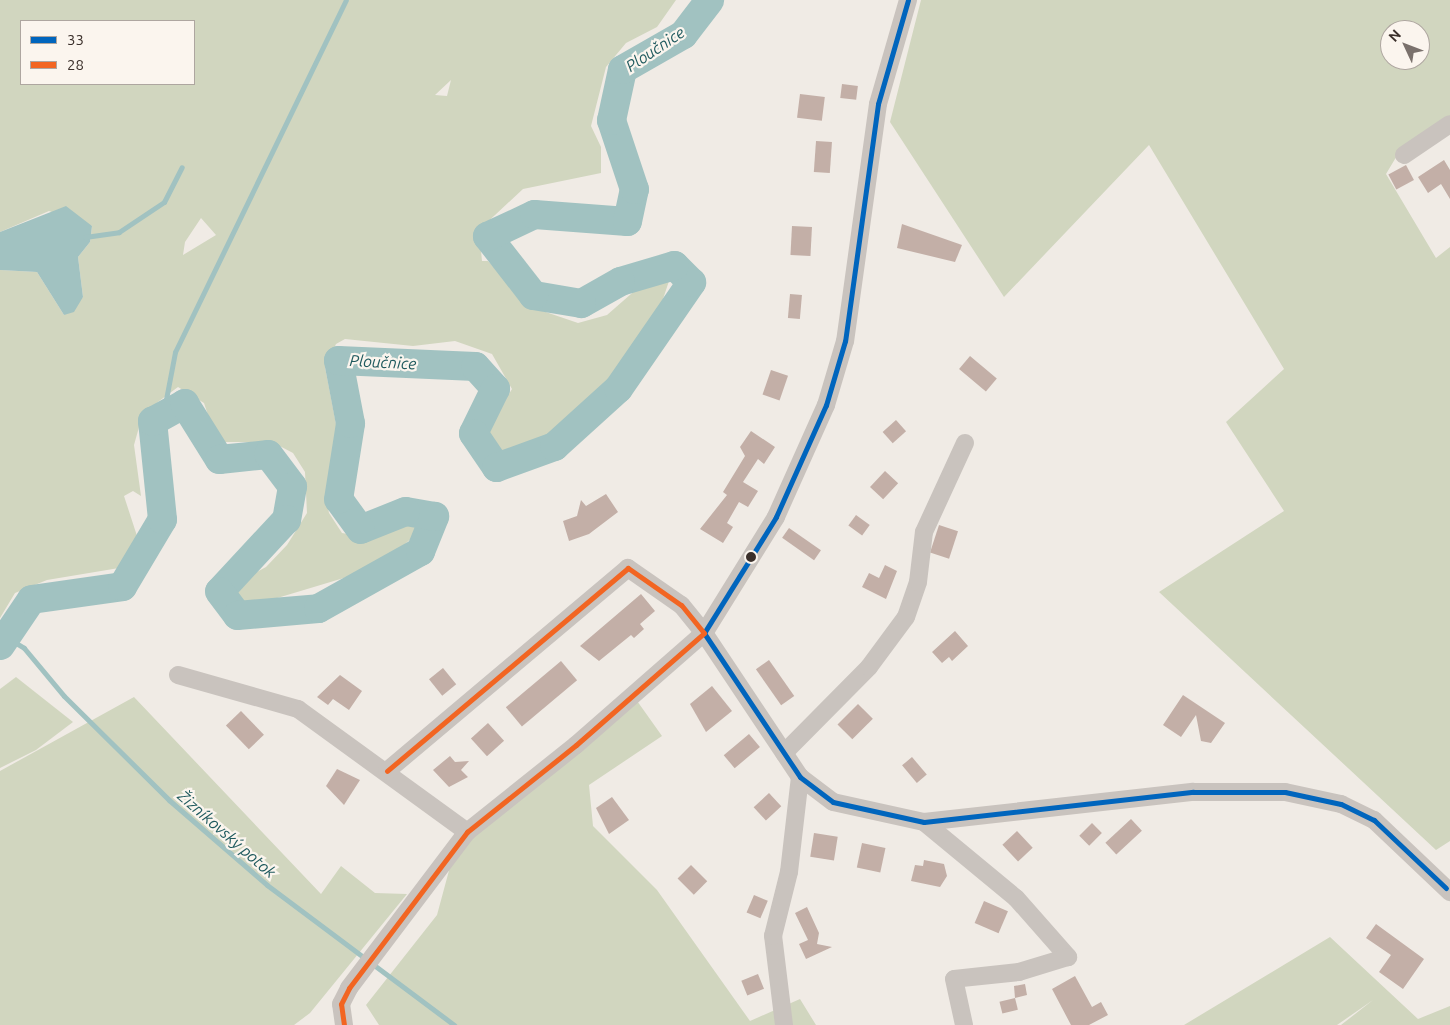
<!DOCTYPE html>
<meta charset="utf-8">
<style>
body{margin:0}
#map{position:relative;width:1450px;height:1025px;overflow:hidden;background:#f0ebe5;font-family:Ubuntu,sans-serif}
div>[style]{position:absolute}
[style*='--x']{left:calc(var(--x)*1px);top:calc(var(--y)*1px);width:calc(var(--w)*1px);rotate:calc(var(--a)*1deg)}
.green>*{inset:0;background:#d1d6bf}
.water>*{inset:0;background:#a1c2c1}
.stream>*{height:5px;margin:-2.5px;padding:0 2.5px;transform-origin:2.5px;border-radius:2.5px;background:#a1c2c1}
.river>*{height:29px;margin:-14.5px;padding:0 14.5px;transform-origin:14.5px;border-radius:14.5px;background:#a1c2c1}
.building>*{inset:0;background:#c3afa7;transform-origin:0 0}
.minor>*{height:18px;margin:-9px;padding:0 9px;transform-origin:9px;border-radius:9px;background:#c9c3be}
.bus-1>*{height:5px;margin:-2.5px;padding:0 2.5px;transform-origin:2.5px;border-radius:2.5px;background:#0065bd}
.bus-2>*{height:5px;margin:-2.5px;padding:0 2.5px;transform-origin:2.5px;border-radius:2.5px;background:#f26522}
.dots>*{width:14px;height:14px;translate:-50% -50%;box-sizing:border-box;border:2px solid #fbf5ee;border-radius:50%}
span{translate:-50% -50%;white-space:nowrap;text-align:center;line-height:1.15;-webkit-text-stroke:4.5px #fbf5ee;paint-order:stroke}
.water-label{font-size:16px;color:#1f5a5e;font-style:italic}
.legend{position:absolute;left:20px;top:20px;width:175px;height:65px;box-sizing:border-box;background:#fbf5ee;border:1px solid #aea6a0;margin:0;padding:6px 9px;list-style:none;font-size:15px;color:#3b302b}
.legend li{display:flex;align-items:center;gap:10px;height:25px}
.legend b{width:25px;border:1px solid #aea6a0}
.north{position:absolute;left:1380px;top:20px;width:50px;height:50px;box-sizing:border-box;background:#fbf5ee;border:1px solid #aea6a0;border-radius:50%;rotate:313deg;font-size:14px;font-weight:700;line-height:20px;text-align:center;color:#3b302b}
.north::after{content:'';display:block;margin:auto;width:18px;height:22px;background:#7a716c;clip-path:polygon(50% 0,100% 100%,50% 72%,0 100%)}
</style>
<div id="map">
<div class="green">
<div style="clip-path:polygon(evenodd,0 0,676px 0,657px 27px,626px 43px,606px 67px,591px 126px,601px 147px,601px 173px,523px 189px,479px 230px,482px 261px,488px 261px,531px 307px,578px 323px,607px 315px,639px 287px,670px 278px,659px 311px,575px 424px,491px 458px,486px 452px,489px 426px,512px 389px,492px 354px,455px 341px,413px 346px,345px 339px,336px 344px,325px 367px,341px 450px,326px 498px,329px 513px,342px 533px,365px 537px,416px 519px,420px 531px,377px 568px,254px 605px,229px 597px,227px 588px,266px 567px,287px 545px,307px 513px,305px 472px,293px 453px,272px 442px,217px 442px,204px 403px,178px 387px,143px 413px,134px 445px,141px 496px,133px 491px,124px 496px,138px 539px,125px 567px,47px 580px,15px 593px,0 618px,0 270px,37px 272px,64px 315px,83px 297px,78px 257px,90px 242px,92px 226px,49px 211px,0 232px,0 0,21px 21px,194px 21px,194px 84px,21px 84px,21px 21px,0 0,451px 80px,447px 96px,435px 95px,451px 80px,0 0,201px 218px,216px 235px,183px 255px,185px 242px,201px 218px)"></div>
<div style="clip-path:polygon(evenodd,921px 0,1450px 0,1450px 119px,1398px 154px,1386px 174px,1436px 258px,1450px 247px,1450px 841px,1436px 850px,1159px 592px,1284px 511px,1226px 422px,1284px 369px,1149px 145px,1004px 297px,890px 122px,921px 0,1390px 30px,1420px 30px,1420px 60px,1390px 60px,1390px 30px)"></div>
<div style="clip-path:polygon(16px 677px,73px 722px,36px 750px,0 768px,0 689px)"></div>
<div style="clip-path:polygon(134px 697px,321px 894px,341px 866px,375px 893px,407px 894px,310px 1013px,294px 1025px,0 1025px,0 771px)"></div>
<div style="clip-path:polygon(635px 698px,662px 736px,589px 785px,593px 826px,657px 890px,750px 1021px,800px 999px,816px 1025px,379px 1025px,366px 1005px,437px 915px,454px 852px)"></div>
<div style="clip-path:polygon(1330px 937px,1418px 1019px,1450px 1006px,1450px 1025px,1341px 1025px,1373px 1000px,1337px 1025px,1184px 1025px)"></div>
</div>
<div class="water">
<div style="clip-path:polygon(66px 206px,92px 226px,90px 242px,78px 257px,83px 297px,74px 312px,64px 315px,37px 272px,0 270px,0 232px)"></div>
</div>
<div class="stream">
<div style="--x:85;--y:237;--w:34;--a:-8"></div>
<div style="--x:119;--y:232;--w:54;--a:-33.7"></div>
<div style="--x:164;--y:202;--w:39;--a:-63"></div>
<div style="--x:163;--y:415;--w:64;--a:-79.2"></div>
<div style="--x:175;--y:352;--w:391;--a:-64.1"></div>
<div style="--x:6;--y:637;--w:21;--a:31"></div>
<div style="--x:24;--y:648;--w:62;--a:50.2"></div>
<div style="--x:64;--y:696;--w:148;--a:44.7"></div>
<div style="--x:169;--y:800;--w:130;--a:40.9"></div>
<div style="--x:267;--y:885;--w:234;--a:36.8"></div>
</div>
<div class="river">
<div style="--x:0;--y:645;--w:55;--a:-56"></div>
<div style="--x:31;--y:599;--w:92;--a:-8.1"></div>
<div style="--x:122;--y:586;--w:78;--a:-59.2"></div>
<div style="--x:162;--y:519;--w:99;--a:-95.8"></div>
<div style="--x:152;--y:421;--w:37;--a:-29"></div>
<div style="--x:184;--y:403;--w:66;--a:58"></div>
<div style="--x:219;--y:459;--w:49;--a:-5.8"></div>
<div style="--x:268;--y:454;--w:40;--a:53"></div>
<div style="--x:292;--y:486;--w:34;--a:100"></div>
<div style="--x:286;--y:519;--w:98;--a:132.9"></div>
<div style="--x:219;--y:591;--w:30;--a:53"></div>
<div style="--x:237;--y:615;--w:81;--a:-4.9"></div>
<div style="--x:318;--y:608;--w:117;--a:-29.2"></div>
<div style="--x:420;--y:551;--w:38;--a:-68"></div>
<div style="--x:434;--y:516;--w:29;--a:-170"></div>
<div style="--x:405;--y:511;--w:48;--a:158.2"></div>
<div style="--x:360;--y:529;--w:37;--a:-126"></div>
<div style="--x:338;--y:499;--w:77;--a:-81"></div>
<div style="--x:350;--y:423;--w:64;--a:-100.8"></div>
<div style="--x:338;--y:360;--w:137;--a:2.5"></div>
<div style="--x:475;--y:366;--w:30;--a:48"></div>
<div style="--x:495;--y:388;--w:50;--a:116.1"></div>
<div style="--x:473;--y:433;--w:41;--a:55.9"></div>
<div style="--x:496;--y:467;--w:62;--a:-19.9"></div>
<div style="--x:554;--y:446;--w:86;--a:-42.2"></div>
<div style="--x:618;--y:388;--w:129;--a:-55.4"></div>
<div style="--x:691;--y:282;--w:24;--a:-135"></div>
<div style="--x:674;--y:265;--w:56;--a:163.5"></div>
<div style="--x:620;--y:281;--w:45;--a:150.6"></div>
<div style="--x:581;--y:303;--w:49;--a:-170.5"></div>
<div style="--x:533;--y:295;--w:75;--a:-127.9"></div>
<div style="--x:487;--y:236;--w:52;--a:-25.1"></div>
<div style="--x:534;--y:214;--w:93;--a:4.3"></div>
<div style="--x:627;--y:221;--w:33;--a:-78"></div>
<div style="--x:634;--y:189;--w:73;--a:-108.4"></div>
<div style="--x:611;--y:120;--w:52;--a:-77.8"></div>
<div style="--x:622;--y:69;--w:70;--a:-29.8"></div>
<div style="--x:683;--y:34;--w:43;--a:-52.6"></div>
</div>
<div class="building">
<div style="left:842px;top:84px;width:16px;height:14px;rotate:7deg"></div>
<div style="left:800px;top:94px;width:25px;height:24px;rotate:7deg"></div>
<div style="left:816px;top:141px;width:16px;height:31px;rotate:4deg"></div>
<div style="clip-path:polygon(1444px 160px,1450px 170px,1450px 199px,1441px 184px,1428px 193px,1418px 177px)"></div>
<div style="left:1406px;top:165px;width:17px;height:20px;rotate:62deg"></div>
<div style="clip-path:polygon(902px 224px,962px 245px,955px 262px,897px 248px)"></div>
<div style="left:792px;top:226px;width:20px;height:29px;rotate:3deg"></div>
<div style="left:790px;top:294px;width:12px;height:24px;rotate:5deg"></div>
<div style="left:970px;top:356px;width:35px;height:17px;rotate:40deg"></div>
<div style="left:771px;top:370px;width:18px;height:26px;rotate:19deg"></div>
<div style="left:896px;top:420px;width:15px;height:18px;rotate:48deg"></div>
<div style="clip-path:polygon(751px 431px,775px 447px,764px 464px,758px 459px,743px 482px,758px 491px,748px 507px,739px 502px,727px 523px,733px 527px,723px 543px,700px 529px,727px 495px,723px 492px,745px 456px,740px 447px)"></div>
<div style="left:885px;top:471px;width:18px;height:22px;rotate:43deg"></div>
<div style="clip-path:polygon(606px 494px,618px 512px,589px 534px,569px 541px,563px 521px,577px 516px,581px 500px,586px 506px)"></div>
<div style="left:856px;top:515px;width:17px;height:13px;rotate:36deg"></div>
<div style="left:939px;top:525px;width:20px;height:29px;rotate:18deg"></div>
<div style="left:789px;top:528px;width:39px;height:12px;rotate:35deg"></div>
<div style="clip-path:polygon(885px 565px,897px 571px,886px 599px,862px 587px,869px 573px,879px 578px)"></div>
<div style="clip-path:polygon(641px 594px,655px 611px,640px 624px,644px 629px,634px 638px,631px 635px,599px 661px,580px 646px)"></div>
<div style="clip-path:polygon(955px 631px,968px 646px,952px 661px,949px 657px,942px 663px,932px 652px)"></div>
<div style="left:769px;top:660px;width:44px;height:16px;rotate:55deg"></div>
<div style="left:561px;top:661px;width:25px;height:72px;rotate:50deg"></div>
<div style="left:443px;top:668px;width:21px;height:18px;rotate:51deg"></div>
<div style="clip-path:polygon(340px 675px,362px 691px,349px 710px,333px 699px,328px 705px,317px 697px)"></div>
<div style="clip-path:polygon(712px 686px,732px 711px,706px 732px,690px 704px)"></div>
<div style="clip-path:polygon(1183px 695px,1225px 723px,1211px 743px,1201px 741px,1196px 715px,1181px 737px,1163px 725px)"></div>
<div style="left:858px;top:704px;width:21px;height:29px;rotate:45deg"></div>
<div style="left:241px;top:711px;width:33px;height:21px;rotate:46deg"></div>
<div style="left:488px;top:723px;width:24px;height:23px;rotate:48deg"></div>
<div style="left:749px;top:734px;width:17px;height:33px;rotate:50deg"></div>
<div style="clip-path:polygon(450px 756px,455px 762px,469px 761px,461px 770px,468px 777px,449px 787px,433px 770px)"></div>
<div style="left:912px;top:757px;width:23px;height:13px;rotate:50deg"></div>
<div style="clip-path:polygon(337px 769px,360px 780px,344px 805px,326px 786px)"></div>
<div style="left:769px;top:793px;width:18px;height:21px;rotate:47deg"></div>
<div style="clip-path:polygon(612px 797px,629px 820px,609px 834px,596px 808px)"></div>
<div style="left:1131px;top:819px;width:16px;height:35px;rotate:47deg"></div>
<div style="left:1092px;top:823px;width:14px;height:18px;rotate:45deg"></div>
<div style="left:1017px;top:831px;width:23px;height:20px;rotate:47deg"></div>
<div style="left:814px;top:833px;width:24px;height:24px;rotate:9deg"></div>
<div style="left:862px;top:843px;width:24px;height:25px;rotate:12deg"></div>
<div style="clip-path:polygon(924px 860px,944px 864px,947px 876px,940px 887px,911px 881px,915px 865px,923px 866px)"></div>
<div style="left:691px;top:865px;width:23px;height:19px;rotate:45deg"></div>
<div style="left:754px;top:895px;width:15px;height:19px;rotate:23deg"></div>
<div style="left:984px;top:901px;width:26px;height:24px;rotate:23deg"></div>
<div style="clip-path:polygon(807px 907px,819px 933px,817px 944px,832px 947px,806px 959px,799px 944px,808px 940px,795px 913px)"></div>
<div style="clip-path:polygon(1376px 924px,1424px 959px,1403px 989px,1379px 972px,1391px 955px,1366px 938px)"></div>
<div style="left:758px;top:974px;width:16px;height:18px;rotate:68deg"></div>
<div style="clip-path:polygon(1075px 976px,1092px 1007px,1101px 1002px,1108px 1015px,1089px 1025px,1071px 1025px,1052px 989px)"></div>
<div style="clip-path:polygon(1025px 984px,1027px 995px,1015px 998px,1014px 986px)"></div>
<div style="left:1015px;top:998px;width:12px;height:16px;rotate:76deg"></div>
</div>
<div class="minor">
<div style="--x:908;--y:0;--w:108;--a:106.1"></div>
<div style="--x:878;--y:104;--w:239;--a:97.9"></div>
<div style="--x:845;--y:341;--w:67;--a:106.5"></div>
<div style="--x:826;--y:405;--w:123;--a:114.1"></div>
<div style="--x:776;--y:517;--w:137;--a:121.8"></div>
<div style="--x:704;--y:633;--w:173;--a:56.3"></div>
<div style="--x:800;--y:777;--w:41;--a:37.1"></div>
<div style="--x:833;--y:802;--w:93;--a:12.4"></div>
<div style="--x:924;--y:822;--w:271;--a:-6.4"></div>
<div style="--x:1193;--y:792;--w:92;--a:0"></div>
<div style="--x:1285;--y:792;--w:57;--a:12.1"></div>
<div style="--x:1341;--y:804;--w:37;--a:26"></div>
<div style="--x:1374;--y:820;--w:105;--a:43.5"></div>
<div style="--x:1404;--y:155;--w:55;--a:-34"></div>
<div style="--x:178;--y:675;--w:125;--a:15.8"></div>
<div style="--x:298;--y:709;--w:209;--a:36"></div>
<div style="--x:784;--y:753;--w:121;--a:-45.3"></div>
<div style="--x:869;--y:667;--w:62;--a:-53.5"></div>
<div style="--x:906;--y:617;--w:37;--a:-71"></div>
<div style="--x:918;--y:582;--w:50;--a:-83.2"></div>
<div style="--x:924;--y:532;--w:98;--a:-65.3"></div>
<div style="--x:924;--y:822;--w:119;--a:39.6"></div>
<div style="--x:1016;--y:898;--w:79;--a:48.6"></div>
<div style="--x:1068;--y:957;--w:51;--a:163"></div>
<div style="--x:1019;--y:972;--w:65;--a:173.9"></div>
<div style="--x:954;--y:979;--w:47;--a:77.7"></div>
<div style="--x:344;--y:1025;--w:21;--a:-98"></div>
<div style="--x:341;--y:1004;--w:18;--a:-63"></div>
<div style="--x:349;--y:988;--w:196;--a:-52.9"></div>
<div style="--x:467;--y:832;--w:139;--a:-38.6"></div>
<div style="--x:576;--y:745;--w:170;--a:-41.2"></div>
<div style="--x:704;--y:633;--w:36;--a:-129"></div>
<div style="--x:681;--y:605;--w:65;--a:-145.1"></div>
<div style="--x:628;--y:568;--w:315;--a:139.9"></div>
<div style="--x:784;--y:1025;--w:90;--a:-97"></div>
<div style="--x:773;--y:936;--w:66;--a:-76"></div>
<div style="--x:789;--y:872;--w:96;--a:-83.4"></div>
</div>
<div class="bus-1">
<div style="--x:908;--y:0;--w:108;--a:106.1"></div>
<div style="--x:878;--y:104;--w:239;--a:97.9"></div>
<div style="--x:845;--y:341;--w:67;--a:106.5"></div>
<div style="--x:826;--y:405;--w:123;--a:114.1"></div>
<div style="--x:776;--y:517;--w:137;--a:121.8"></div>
<div style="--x:704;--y:633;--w:173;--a:56.3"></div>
<div style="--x:800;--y:777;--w:41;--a:37.1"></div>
<div style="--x:833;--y:802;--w:93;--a:12.4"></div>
<div style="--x:924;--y:822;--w:271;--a:-6.4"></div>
<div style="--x:1193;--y:792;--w:92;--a:0"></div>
<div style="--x:1285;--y:792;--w:57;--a:12.1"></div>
<div style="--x:1341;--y:804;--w:37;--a:26"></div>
<div style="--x:1374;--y:820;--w:99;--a:43.4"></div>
</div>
<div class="bus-2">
<div style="--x:344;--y:1025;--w:21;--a:-98"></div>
<div style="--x:341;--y:1004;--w:18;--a:-63"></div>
<div style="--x:349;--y:988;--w:196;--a:-52.9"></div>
<div style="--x:467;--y:832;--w:139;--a:-38.6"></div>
<div style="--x:576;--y:745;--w:170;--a:-41.2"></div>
<div style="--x:704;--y:633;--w:36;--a:-129"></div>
<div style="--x:681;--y:605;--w:65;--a:-145.1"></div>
<div style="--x:628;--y:568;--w:315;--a:139.9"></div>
</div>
<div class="dots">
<div style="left:751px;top:557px;background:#3b302b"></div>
</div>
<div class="water-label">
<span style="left:655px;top:49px;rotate:-34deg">Ploučnice</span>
<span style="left:383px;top:362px;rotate:3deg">Ploučnice</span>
<span style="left:227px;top:834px;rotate:41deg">Žizníkovský potok</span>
</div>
<ul class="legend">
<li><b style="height:6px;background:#0065bd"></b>33</li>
<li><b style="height:6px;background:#f26522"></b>28</li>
</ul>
<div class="north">N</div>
</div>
